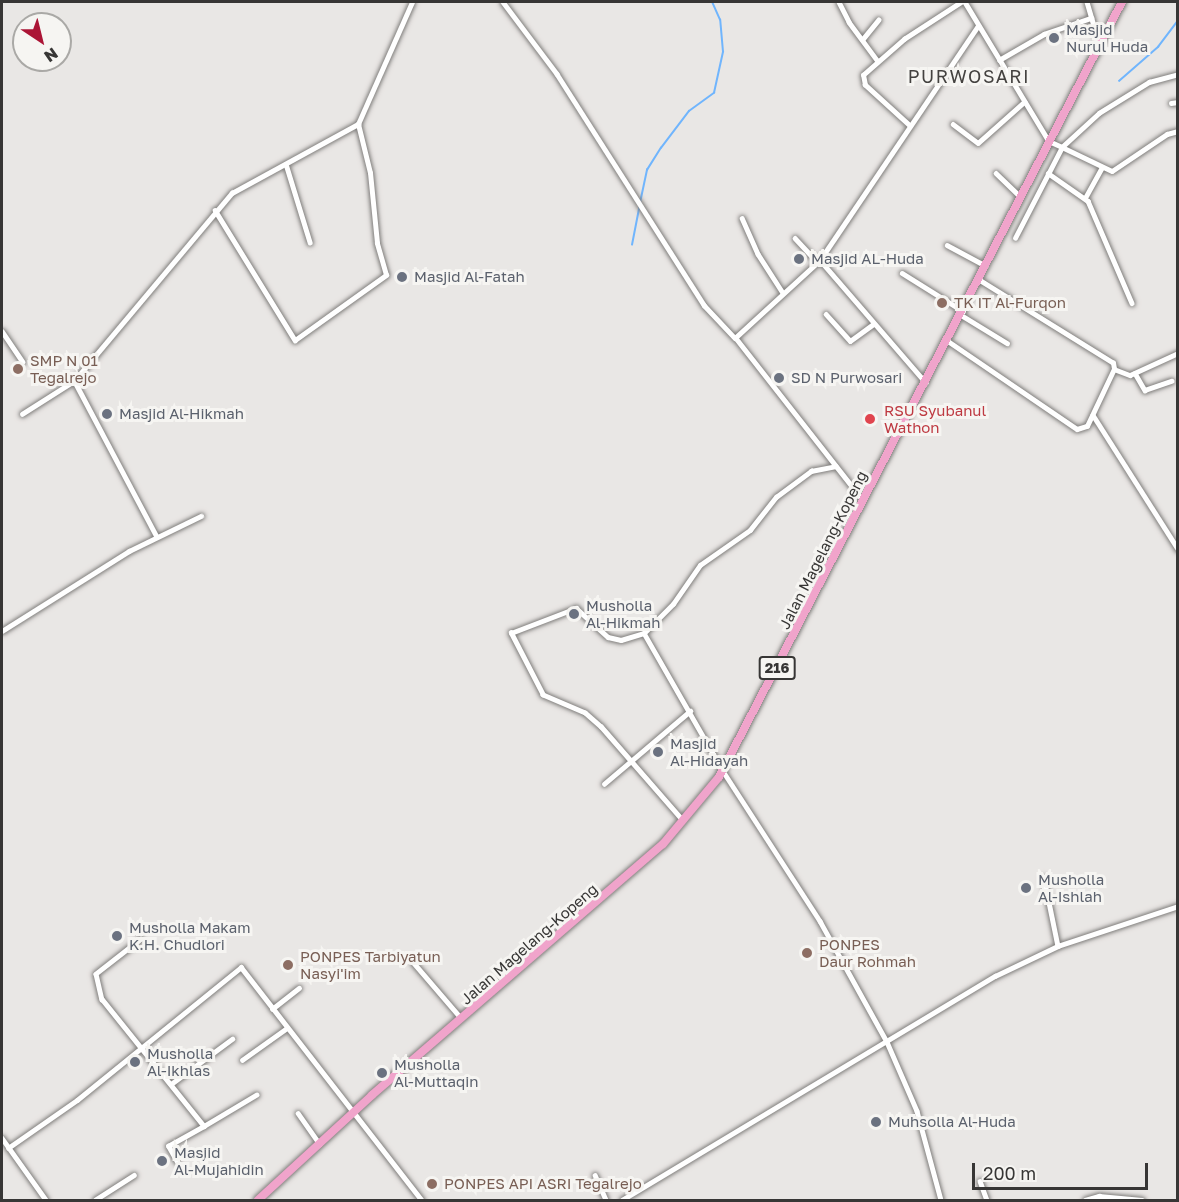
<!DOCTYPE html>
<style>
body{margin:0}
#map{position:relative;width:1179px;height:1202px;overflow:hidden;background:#e9e7e5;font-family:"Golos Text",sans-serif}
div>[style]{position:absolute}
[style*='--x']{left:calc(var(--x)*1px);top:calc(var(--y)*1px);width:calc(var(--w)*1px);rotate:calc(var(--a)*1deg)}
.stream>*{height:1.5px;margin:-0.75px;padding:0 0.75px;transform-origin:0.75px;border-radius:0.75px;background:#70b5fd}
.roads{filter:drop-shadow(0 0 2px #807e7c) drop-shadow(0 0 2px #807e7c)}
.street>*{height:4.5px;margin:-2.25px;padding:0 2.25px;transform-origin:2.25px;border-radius:2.25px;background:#fff}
.primary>*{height:8px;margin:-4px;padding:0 4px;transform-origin:4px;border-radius:4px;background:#f0a4cb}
.dots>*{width:16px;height:16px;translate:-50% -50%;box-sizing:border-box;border:3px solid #f6f5f2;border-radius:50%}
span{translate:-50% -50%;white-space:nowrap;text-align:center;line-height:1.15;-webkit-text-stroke:6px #f6f5f2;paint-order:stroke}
.shield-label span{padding:2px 4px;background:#f6f5f2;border:2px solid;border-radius:4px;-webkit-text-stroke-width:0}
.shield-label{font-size:14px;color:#373635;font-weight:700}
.worship-label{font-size:15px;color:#5b616d}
.left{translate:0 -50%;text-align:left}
.education-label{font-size:15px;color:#785e54}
.health-label{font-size:15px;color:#be3a42}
.street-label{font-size:15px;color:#373635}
.quarter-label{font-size:18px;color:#444240;letter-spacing:1.5px}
.frame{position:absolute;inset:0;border:3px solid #373635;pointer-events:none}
.north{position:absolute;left:12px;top:12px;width:60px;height:60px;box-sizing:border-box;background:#f6f5f2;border:2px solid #aaa9a6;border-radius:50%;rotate:145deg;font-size:16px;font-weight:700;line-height:24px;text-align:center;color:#373635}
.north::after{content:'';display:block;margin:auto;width:21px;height:27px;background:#ab1435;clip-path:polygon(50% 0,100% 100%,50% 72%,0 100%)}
.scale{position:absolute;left:972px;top:1163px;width:176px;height:27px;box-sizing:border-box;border:3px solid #373635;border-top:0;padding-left:8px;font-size:18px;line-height:21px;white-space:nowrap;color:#373635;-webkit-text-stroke:4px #f6f5f2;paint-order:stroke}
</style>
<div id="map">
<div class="stream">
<div style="--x:1119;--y:81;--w:52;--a:-41.1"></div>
<div style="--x:1158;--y:47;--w:34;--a:-53"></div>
<div style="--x:640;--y:203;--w:34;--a:-78"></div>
<div style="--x:647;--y:170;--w:26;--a:-58"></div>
<div style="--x:661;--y:148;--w:46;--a:-52.9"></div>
<div style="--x:689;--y:111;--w:31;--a:-36"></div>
<div style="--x:714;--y:93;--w:42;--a:-77.6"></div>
<div style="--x:723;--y:52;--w:32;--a:-95"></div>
<div style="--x:720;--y:20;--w:20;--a:-114"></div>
<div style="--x:632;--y:245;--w:38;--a:-79"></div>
</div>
<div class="roads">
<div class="street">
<div style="--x:503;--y:2;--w:90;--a:53.1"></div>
<div style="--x:557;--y:74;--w:274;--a:57.5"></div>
<div style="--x:704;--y:305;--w:45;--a:46.8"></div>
<div style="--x:839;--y:2;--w:22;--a:63"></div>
<div style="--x:849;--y:22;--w:47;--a:53.6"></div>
<div style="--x:965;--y:2;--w:162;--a:58.9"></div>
<div style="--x:1049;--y:141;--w:14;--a:25"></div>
<div style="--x:1062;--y:147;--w:50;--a:-42.6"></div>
<div style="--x:1099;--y:113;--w:59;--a:-31.8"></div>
<div style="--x:1149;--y:82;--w:30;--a:-15"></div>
<div style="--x:1087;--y:2;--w:43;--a:73.7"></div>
<div style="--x:862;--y:40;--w:26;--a:-51"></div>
<div style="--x:999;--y:60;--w:52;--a:-30"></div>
<div style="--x:1044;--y:34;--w:50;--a:-18.8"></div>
<div style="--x:1171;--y:103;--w:7;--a:-8"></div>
<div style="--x:953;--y:124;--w:31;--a:37"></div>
<div style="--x:978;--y:143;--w:62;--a:-41.7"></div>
<div style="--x:910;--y:126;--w:61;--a:-137.7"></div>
<div style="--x:865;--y:85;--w:10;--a:-101"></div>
<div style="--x:863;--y:75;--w:55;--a:-41.3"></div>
<div style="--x:904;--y:39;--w:68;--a:-33"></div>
<div style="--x:286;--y:164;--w:82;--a:72.9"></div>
<div style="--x:996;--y:173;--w:35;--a:44"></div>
<div style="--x:1048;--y:173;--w:49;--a:35"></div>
<div style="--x:1088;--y:201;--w:111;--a:66.7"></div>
<div style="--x:1085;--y:198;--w:35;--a:-61"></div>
<div style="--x:215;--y:210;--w:153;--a:58.4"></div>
<div style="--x:295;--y:340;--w:112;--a:-35.5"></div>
<div style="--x:386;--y:275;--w:33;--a:-106"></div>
<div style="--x:377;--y:243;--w:70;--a:-95.7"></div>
<div style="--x:370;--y:173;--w:50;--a:-103.8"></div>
<div style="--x:742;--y:218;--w:39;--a:66"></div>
<div style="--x:758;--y:254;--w:46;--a:57.3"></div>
<div style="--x:795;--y:238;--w:33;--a:47"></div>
<div style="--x:1015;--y:238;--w:102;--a:-62.7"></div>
<div style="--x:1062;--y:147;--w:55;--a:25.6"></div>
<div style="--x:1112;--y:171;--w:66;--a:-33.9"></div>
<div style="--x:1167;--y:134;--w:11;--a:-15"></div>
<div style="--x:947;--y:245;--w:44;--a:28.3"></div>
<div style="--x:820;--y:260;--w:162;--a:49.2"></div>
<div style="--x:902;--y:273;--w:72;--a:31.9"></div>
<div style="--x:826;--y:314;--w:36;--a:48"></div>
<div style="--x:850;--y:341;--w:29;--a:-36"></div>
<div style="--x:961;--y:315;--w:54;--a:31.3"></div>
<div style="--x:2;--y:331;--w:37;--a:56"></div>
<div style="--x:948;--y:341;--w:156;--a:34.3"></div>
<div style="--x:1077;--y:429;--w:10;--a:-17"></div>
<div style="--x:1087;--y:426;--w:63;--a:-64.7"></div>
<div style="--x:1114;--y:369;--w:6;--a:-99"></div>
<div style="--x:1113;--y:363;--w:158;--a:-148.2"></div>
<div style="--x:1114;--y:369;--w:17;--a:21"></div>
<div style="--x:1130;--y:375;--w:53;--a:-24.6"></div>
<div style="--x:1135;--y:373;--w:20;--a:60"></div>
<div style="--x:1145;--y:390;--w:28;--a:-19"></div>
<div style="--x:22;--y:414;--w:62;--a:-32.4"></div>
<div style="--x:1093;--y:415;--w:159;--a:57.6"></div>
<div style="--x:863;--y:501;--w:207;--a:-128.1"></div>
<div style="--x:735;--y:338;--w:115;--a:-42.5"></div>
<div style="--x:820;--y:260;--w:282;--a:-56"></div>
<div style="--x:156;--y:536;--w:175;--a:-117.9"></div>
<div style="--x:74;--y:381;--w:246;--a:-50"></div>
<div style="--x:232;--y:193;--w:144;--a:-28.7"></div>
<div style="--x:358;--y:124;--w:133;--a:-66.1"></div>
<div style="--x:2;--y:631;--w:150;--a:-32.2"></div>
<div style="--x:129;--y:551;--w:80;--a:-25.9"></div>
<div style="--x:644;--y:633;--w:159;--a:60.2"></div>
<div style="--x:723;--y:771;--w:179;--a:57.1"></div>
<div style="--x:820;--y:921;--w:138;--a:61"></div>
<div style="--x:887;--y:1042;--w:75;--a:66.5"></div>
<div style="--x:917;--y:1111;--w:92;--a:74.9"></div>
<div style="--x:604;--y:784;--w:113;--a:-40.3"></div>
<div style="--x:683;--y:821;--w:125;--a:-131.1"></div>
<div style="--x:601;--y:727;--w:21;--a:-139"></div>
<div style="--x:585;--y:713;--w:46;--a:-156.8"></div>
<div style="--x:543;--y:695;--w:70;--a:-117.3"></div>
<div style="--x:511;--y:633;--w:70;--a:-21"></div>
<div style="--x:576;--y:608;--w:43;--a:42.2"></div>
<div style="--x:608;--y:637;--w:13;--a:13"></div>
<div style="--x:621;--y:640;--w:24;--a:-17"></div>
<div style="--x:644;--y:633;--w:41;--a:-45"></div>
<div style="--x:673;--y:604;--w:47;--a:-55.3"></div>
<div style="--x:700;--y:565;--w:61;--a:-35"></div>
<div style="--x:750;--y:530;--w:42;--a:-51.8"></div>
<div style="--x:776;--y:497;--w:44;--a:-36.6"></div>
<div style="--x:811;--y:471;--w:25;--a:-11"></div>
<div style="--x:1044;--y:878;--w:69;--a:78.4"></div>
<div style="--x:141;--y:939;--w:57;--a:142.1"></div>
<div style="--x:96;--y:974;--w:26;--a:77"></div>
<div style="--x:102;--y:999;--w:163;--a:51.2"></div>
<div style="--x:204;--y:1126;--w:61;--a:-30.8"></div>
<div style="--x:413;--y:962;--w:74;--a:49.4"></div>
<div style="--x:272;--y:1009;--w:34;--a:-38"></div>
<div style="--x:242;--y:1060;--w:55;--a:-35.4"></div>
<div style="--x:171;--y:1084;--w:76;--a:-36.4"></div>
<div style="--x:298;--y:1113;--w:38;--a:55"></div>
<div style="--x:2;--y:1138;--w:76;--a:54.6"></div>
<div style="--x:8;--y:1148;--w:84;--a:-34.8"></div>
<div style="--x:77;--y:1100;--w:211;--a:-39"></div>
<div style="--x:241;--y:967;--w:295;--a:52.2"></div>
<div style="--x:177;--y:1162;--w:18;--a:-119"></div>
<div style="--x:168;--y:1146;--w:41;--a:-29.1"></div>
<div style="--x:595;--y:1175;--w:27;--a:66"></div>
<div style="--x:980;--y:1181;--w:20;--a:70"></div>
<div style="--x:95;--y:1200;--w:46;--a:-32.7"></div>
<div style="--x:622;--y:1200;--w:435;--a:-31"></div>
<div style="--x:995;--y:976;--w:70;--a:-25.5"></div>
<div style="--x:1058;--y:946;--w:126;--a:-18.4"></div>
<div style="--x:1085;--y:1200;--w:15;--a:-16"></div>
<div style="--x:1099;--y:1196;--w:43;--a:5.3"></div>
</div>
<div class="primary">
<div style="--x:258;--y:1200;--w:155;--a:-42.6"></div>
<div style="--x:372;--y:1095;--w:384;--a:-40.8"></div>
<div style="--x:663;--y:844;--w:87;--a:-50.1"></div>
<div style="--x:719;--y:777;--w:874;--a:-62.53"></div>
</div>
</div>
<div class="dots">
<div style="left:1054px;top:38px;background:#6b7280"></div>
<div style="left:799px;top:259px;background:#6b7280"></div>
<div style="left:402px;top:277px;background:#6b7280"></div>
<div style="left:942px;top:303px;background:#8d6e63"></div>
<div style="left:18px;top:369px;background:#8d6e63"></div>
<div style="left:779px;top:378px;background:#6b7280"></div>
<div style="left:107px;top:414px;background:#6b7280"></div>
<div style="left:870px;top:419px;background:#e0444e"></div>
<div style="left:574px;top:614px;background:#6b7280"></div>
<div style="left:658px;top:752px;background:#6b7280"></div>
<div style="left:1026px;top:888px;background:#6b7280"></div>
<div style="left:117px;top:936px;background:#6b7280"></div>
<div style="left:807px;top:953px;background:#8d6e63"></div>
<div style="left:288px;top:965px;background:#8d6e63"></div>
<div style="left:135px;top:1062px;background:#6b7280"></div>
<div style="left:382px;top:1073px;background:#6b7280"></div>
<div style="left:876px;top:1122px;background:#6b7280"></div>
<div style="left:162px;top:1161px;background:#6b7280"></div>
<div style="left:432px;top:1184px;background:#8d6e63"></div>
</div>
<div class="shield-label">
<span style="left:777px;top:668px">216</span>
</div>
<div class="worship-label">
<span class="left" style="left:1066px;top:38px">Masjid<br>Nurul Huda</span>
<span class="left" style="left:811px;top:259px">Masjid AL-Huda</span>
<span class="left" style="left:414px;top:277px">Masjid Al-Fatah</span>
<span class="left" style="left:791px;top:378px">SD N Purwosari</span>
<span class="left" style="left:119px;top:414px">Masjid Al-Hikmah</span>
<span class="left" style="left:586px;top:614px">Musholla<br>Al-Hikmah</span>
<span class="left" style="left:670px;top:752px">Masjid<br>Al-Hidayah</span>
<span class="left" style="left:1038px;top:888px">Musholla<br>Al-Ishlah</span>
<span class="left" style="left:129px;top:936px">Musholla Makam<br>K.H. Chudlori</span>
<span class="left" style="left:147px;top:1062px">Musholla<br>Al-Ikhlas</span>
<span class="left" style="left:394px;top:1073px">Musholla<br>Al-Muttaqin</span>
<span class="left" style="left:888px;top:1122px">Muhsolla Al-Huda</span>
<span class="left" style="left:174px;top:1161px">Masjid<br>Al-Mujahidin</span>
</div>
<div class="education-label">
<span class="left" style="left:954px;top:303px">TK IT Al-Furqon</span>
<span class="left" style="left:30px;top:369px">SMP N 01<br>Tegalrejo</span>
<span class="left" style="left:819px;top:953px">PONPES<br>Daur Rohmah</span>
<span class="left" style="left:300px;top:965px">PONPES Tarbiyatun<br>Nasyi'im</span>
<span class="left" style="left:444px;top:1184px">PONPES API ASRI Tegalrejo</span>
</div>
<div class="health-label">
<span class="left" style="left:884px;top:419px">RSU Syubanul<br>Wathon</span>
</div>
<div class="street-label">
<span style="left:823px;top:550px;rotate:-63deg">Jalan Magelang-Kopeng</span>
<span style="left:529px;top:944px;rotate:-41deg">Jalan Magelang-Kopeng</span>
</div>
<div class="quarter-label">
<span style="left:969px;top:76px">PURWOSARI</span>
</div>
<div class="frame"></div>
<div class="north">N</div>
<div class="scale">200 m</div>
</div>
